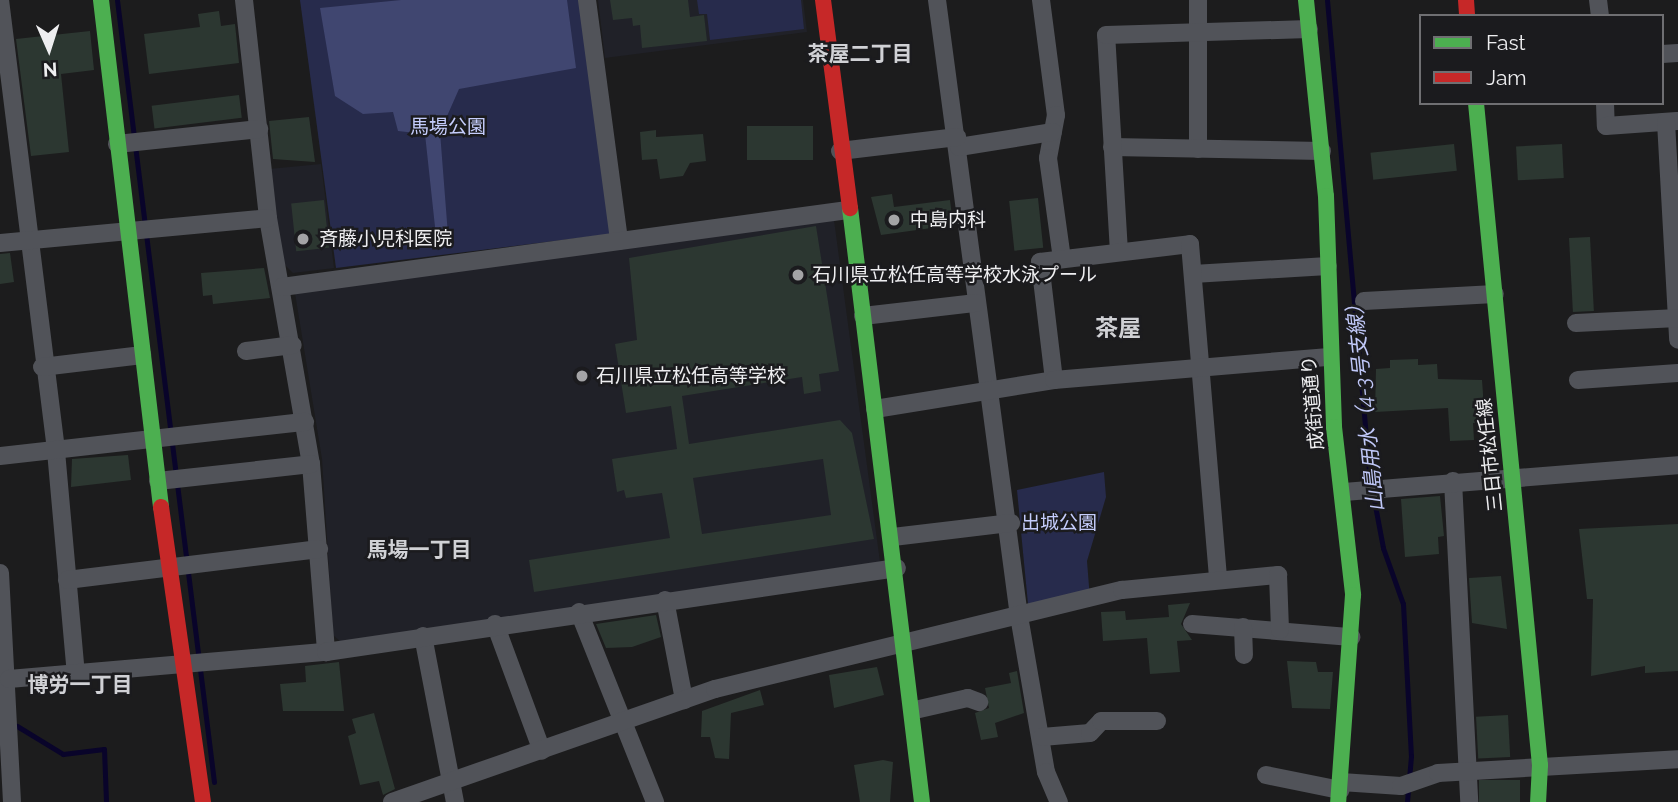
<!DOCTYPE html>
<meta charset="utf-8">
<style>
body{margin:0}
#map{position:relative;width:1678px;height:802px;overflow:hidden;background:#1c1c1d;font-family:Raleway,"Noto Sans JP",sans-serif}
div>[style]{position:absolute}
[style*='--x']{left:calc(var(--x)*1px);top:calc(var(--y)*1px);width:calc(var(--w)*1px);rotate:calc(var(--a)*1deg)}
.built>*{inset:0;background:#202128}
.green>*{inset:0;background:#272b4c}
.forest>*{inset:0;background:#404670}
.stream>*{height:5px;margin:-2.5px;padding:0 2.5px;transform-origin:2.5px;border-radius:2.5px;background:#09042a}
.building>*{inset:0;background:#2c3731;transform-origin:0 0}
.street>*{height:18px;margin:-9px;padding:0 9px;transform-origin:9px;border-radius:9px;background:#515359}
.fast>*{height:16px;margin:-8px;padding:0 8px;transform-origin:8px;border-radius:8px;background:#4caf50}
.jam>*{height:16px;margin:-8px;padding:0 8px;transform-origin:8px;border-radius:8px;background:#c62828}
.dots>*{width:19px;height:19px;translate:-50% -50%;box-sizing:border-box;border:4px solid #1b1b1e;border-radius:50%}
span{translate:-50% -50%;white-space:nowrap;text-align:center;line-height:1.15;-webkit-text-stroke:5px #1b1b1e;paint-order:stroke}
.park-label{font-size:19px;color:#c5cdfc}
.poi-label{font-size:19px;color:#eeeef0}
.left{translate:0 -50%;text-align:left}
.street-label{font-size:19px;color:#eeeef0}
.neighbourhood-label{font-size:21px;color:#d0d1d5;font-weight:700}
.water-label{font-size:21px;color:#c0c8f8;font-style:italic}
.quarter-label{font-size:23px;color:#d0d1d5;font-weight:700}
.legend{position:absolute;left:1419px;top:14px;width:245px;height:91px;box-sizing:border-box;background:#1b1b1e;border:2px solid #6f6f72;margin:0;padding:9px 12px;list-style:none;font-size:21px;color:#eeeef0}
.legend li{display:flex;align-items:center;gap:14px;height:35px}
.legend b{width:35px;border:2px solid #6f6f72}
.north{position:absolute;left:14px;top:14px;width:70px;height:70px;-webkit-text-stroke:5px #1b1b1e;paint-order:stroke;rotate:177deg;font-size:19px;font-weight:700;line-height:28px;text-align:center;color:#eeeef0}
.north::after{content:'';display:block;margin:auto;width:24px;height:32px;background:#eeeef0;clip-path:polygon(50% 0,100% 100%,50% 72%,0 100%)}
</style>
<div id="map">
<div class="built">
<div style="clip-path:polygon(598px 0,803px 0,807px 32px,605px 58px)"></div>
<div style="clip-path:polygon(321px 164px,334px 268px,293px 273px,280px 260px,269px 169px)"></div>
<div style="clip-path:polygon(834px 220px,880px 562px,341px 642px,333px 635px,322px 459px,295px 293px)"></div>
</div>
<div class="green">
<div style="clip-path:polygon(300px 0,579px 0,611px 234px,336px 268px)"></div>
<div style="clip-path:polygon(697px 0,801px 0,804px 29px,710px 40px,707px 14px,699px 14px)"></div>
<div style="clip-path:polygon(1104px 472px,1106px 497px,1087px 561px,1090px 599px,1029px 614px,1017px 490px)"></div>
</div>
<div class="forest">
<div style="clip-path:polygon(401px 0,567px 0,576px 68px,459px 89px,440px 132px,448px 235px,436px 236px,425px 134px,398px 131px,393px 112px,363px 114px,335px 96px,320px 8px)"></div>
</div>
<div class="stream">
<div style="--x:117;--y:0;--w:788;--a:82.93"></div>
<div style="--x:1327;--y:0;--w:481;--a:84.9"></div>
<div style="--x:1370;--y:479;--w:70;--a:79.3"></div>
<div style="--x:1383;--y:548;--w:59;--a:70.3"></div>
<div style="--x:1403;--y:604;--w:152;--a:87"></div>
<div style="--x:1411;--y:756;--w:46;--a:95"></div>
<div style="--x:17;--y:726;--w:54;--a:31.3"></div>
<div style="--x:63;--y:754;--w:41;--a:-7"></div>
<div style="--x:104;--y:749;--w:53;--a:87.8"></div>
</div>
<div class="building">
<div style="clip-path:polygon(610px 0,688px 0,690px 17px,704px 15px,707px 41px,642px 48px,640px 25px,633px 26px,632px 18px,613px 20px)"></div>
<div style="clip-path:polygon(219px 11px,221px 26px,235px 24px,239px 63px,149px 74px,144px 34px,200px 27px,198px 14px)"></div>
<div style="clip-path:polygon(90px 31px,94px 70px,61px 74px,69px 152px,31px 156px,16px 39px)"></div>
<div style="left:239px;top:95px;width:23px;height:88px;rotate:83deg"></div>
<div style="clip-path:polygon(309px 117px,315px 162px,273px 159px,269px 121px)"></div>
<div style="left:813px;top:126px;width:34px;height:66px;rotate:90deg"></div>
<div style="clip-path:polygon(656px 130px,656px 137px,703px 134px,706px 161px,690px 163px,683px 176px,660px 179px,657px 159px,642px 160px,641px 148px,640px 132px)"></div>
<div style="left:1454px;top:144px;width:27px;height:84px;rotate:84deg"></div>
<div style="left:1562px;top:144px;width:34px;height:46px;rotate:87deg"></div>
<div style="clip-path:polygon(892px 194px,894px 207px,950px 200px,953px 225px,881px 235px,871px 197px)"></div>
<div style="left:1038px;top:198px;width:50px;height:29px;rotate:84deg"></div>
<div style="left:324px;top:200px;width:48px;height:33px;rotate:84deg"></div>
<div style="clip-path:polygon(evenodd,816px 226px,839px 371px,819px 374px,821px 391px,804px 394px,802px 377px,682px 396px,689px 444px,840px 420px,852px 433px,874px 539px,534px 592px,529px 560px,670px 538px,662px 493px,626px 498px,624px 490px,617px 492px,612px 459px,677px 449px,671px 406px,626px 413px,615px 344px,637px 340px,629px 258px,816px 226px,823px 459px,831px 515px,702px 534px,693px 478px,823px 459px)"></div>
<div style="left:1590px;top:237px;width:74px;height:21px;rotate:87deg"></div>
<div style="clip-path:polygon(10px 253px,14px 282px,0 284px,0 254px)"></div>
<div style="clip-path:polygon(264px 268px,270px 298px,213px 304px,212px 295px,203px 296px,201px 273px)"></div>
<div style="clip-path:polygon(1418px 359px,1418px 365px,1437px 364px,1438px 379px,1482px 380px,1485px 422px,1473px 423px,1474px 440px,1450px 441px,1448px 408px,1375px 412px,1376px 369px,1390px 368px,1390px 360px)"></div>
<div style="clip-path:polygon(128px 455px,131px 480px,71px 487px,72px 459px)"></div>
<div style="clip-path:polygon(1440px 496px,1444px 536px,1438px 537px,1439px 554px,1405px 557px,1401px 499px)"></div>
<div style="clip-path:polygon(1678px 524px,1678px 671px,1645px 673px,1645px 666px,1591px 676px,1593px 599px,1587px 599px,1579px 529px)"></div>
<div style="clip-path:polygon(1501px 576px,1507px 629px,1472px 623px,1469px 578px)"></div>
<div style="clip-path:polygon(1190px 603px,1181px 624px,1192px 640px,1177px 641px,1180px 672px,1150px 674px,1147px 638px,1103px 641px,1101px 612px,1125px 611px,1126px 620px,1169px 617px,1168px 605px)"></div>
<div style="clip-path:polygon(656px 615px,661px 637px,632px 647px,606px 648px,596px 624px)"></div>
<div style="clip-path:polygon(1287px 661px,1316px 662px,1318px 672px,1333px 672px,1330px 709px,1292px 708px)"></div>
<div style="clip-path:polygon(339px 662px,344px 711px,283px 711px,280px 684px,306px 682px,305px 666px)"></div>
<div style="clip-path:polygon(877px 667px,884px 695px,834px 708px,829px 675px)"></div>
<div style="clip-path:polygon(1017px 671px,1024px 713px,995px 723px,998px 737px,981px 740px,975px 713px,989px 708px,985px 688px,1011px 683px,1009px 673px)"></div>
<div style="clip-path:polygon(760px 690px,764px 705px,731px 713px,729px 759px,715px 758px,710px 737px,701px 737px,702px 711px)"></div>
<div style="clip-path:polygon(374px 713px,395px 789px,383px 795px,379px 781px,360px 785px,348px 736px,356px 733px,352px 719px)"></div>
<div style="left:1508px;top:715px;width:42px;height:32px;rotate:87deg"></div>
<div style="clip-path:polygon(883px 760px,893px 762px,890px 802px,860px 802px,854px 765px)"></div>
<div style="left:1520px;top:780px;width:22px;height:41px;rotate:90deg"></div>
</div>
<div class="street">
<div style="--x:0;--y:0;--w:454;--a:82.9"></div>
<div style="--x:56;--y:451;--w:226;--a:84.9"></div>
<div style="--x:244;--y:0;--w:219;--a:83.7"></div>
<div style="--x:268;--y:218;--w:250;--a:80.1"></div>
<div style="--x:311;--y:464;--w:189;--a:85.4"></div>
<div style="--x:587;--y:0;--w:243;--a:82.4"></div>
<div style="--x:937;--y:0;--w:621;--a:82.42"></div>
<div style="--x:1019;--y:616;--w:158;--a:80.2"></div>
<div style="--x:1046;--y:772;--w:33;--a:67"></div>
<div style="--x:1041;--y:0;--w:116;--a:82.6"></div>
<div style="--x:1056;--y:115;--w:44;--a:100.5"></div>
<div style="--x:1048;--y:158;--w:102;--a:82.1"></div>
<div style="--x:1198;--y:0;--w:149;--a:90"></div>
<div style="--x:1598;--y:0;--w:16;--a:83"></div>
<div style="--x:1662;--y:54;--w:16;--a:-4"></div>
<div style="--x:1605;--y:103;--w:23;--a:88"></div>
<div style="--x:1606;--y:126;--w:71;--a:-4"></div>
<div style="--x:1666;--y:122;--w:218;--a:86.8"></div>
<div style="--x:117;--y:144;--w:143;--a:-6"></div>
<div style="--x:959;--y:147;--w:95;--a:-9.1"></div>
<div style="--x:1112;--y:147;--w:210;--a:1.1"></div>
<div style="--x:840;--y:151;--w:118;--a:-6.8"></div>
<div style="--x:0;--y:243;--w:269;--a:-5.3"></div>
<div style="--x:1119;--y:252;--w:217;--a:-93.4"></div>
<div style="--x:1106;--y:35;--w:203;--a:-1.7"></div>
<div style="--x:1193;--y:274;--w:135;--a:-3.4"></div>
<div style="--x:282;--y:287;--w:571;--a:-7.75"></div>
<div style="--x:1364;--y:301;--w:131;--a:-3.1"></div>
<div style="--x:863;--y:316;--w:114;--a:-6.6"></div>
<div style="--x:1576;--y:323;--w:102;--a:-2.8"></div>
<div style="--x:246;--y:351;--w:47;--a:-7.3"></div>
<div style="--x:42;--y:367;--w:101;--a:-6.8"></div>
<div style="--x:1054;--y:380;--w:119;--a:-96.8"></div>
<div style="--x:1040;--y:262;--w:151;--a:-6.8"></div>
<div style="--x:1190;--y:244;--w:337;--a:85.2"></div>
<div style="--x:1578;--y:380;--w:100;--a:-4"></div>
<div style="--x:875;--y:409;--w:181;--a:-9.2"></div>
<div style="--x:1054;--y:380;--w:276;--a:-4.8"></div>
<div style="--x:0;--y:456;--w:307;--a:-6.4"></div>
<div style="--x:158;--y:481;--w:154;--a:-6.3"></div>
<div style="--x:1453;--y:481;--w:321;--a:87.1"></div>
<div style="--x:1344;--y:492;--w:335;--a:-4.6"></div>
<div style="--x:893;--y:537;--w:119;--a:-6.8"></div>
<div style="--x:0;--y:573;--w:229;--a:87"></div>
<div style="--x:67;--y:580;--w:254;--a:-7"></div>
<div style="--x:665;--y:600;--w:102;--a:79.2"></div>
<div style="--x:579;--y:612;--w:205;--a:68.2"></div>
<div style="--x:495;--y:624;--w:135;--a:69.7"></div>
<div style="--x:1192;--y:624;--w:160;--a:4.7"></div>
<div style="--x:1243;--y:627;--w:28;--a:88"></div>
<div style="--x:423;--y:636;--w:169;--a:79.1"></div>
<div style="--x:9;--y:679;--w:318;--a:-4.9"></div>
<div style="--x:326;--y:652;--w:577;--a:-8.37"></div>
<div style="--x:915;--y:710;--w:54;--a:-12.8"></div>
<div style="--x:968;--y:698;--w:12;--a:20"></div>
<div style="--x:1042;--y:737;--w:48;--a:-4.8"></div>
<div style="--x:1090;--y:733;--w:16;--a:-47"></div>
<div style="--x:1101;--y:721;--w:56;--a:0"></div>
<div style="--x:1266;--y:775;--w:76;--a:11.5"></div>
<div style="--x:1341;--y:782;--w:60;--a:3.8"></div>
<div style="--x:1401;--y:786;--w:39;--a:-19"></div>
<div style="--x:1438;--y:773;--w:240;--a:-3.3"></div>
<div style="--x:392;--y:802;--w:342;--a:-19.3"></div>
<div style="--x:715;--y:689;--w:419;--a:-13.7"></div>
<div style="--x:1122;--y:590;--w:157;--a:-5.5"></div>
<div style="--x:1278;--y:575;--w:55;--a:87.9"></div>
</div>
<div class="fast">
<div style="--x:101;--y:0;--w:511;--a:83.25"></div>
<div style="--x:1306;--y:0;--w:197;--a:84.2"></div>
<div style="--x:1326;--y:196;--w:231;--a:88"></div>
<div style="--x:1334;--y:427;--w:169;--a:83.5"></div>
<div style="--x:1353;--y:595;--w:208;--a:94.1"></div>
<div style="--x:1476;--y:103;--w:665;--a:84.48"></div>
<div style="--x:1540;--y:765;--w:37;--a:93"></div>
<div style="--x:850;--y:208;--w:598;--a:83.09"></div>
</div>
<div class="jam">
<div style="--x:823;--y:0;--w:210;--a:82.6"></div>
<div style="--x:1466;--y:0;--w:16;--a:86"></div>
<div style="--x:161;--y:507;--w:298;--a:81.9"></div>
</div>
<div class="dots">
<div style="left:894px;top:220px;background:#a4a4a6"></div>
<div style="left:303px;top:239px;background:#a4a4a6"></div>
<div style="left:798px;top:275px;background:#a4a4a6"></div>
<div style="left:582px;top:376px;background:#a4a4a6"></div>
</div>
<div class="park-label">
<span style="left:448px;top:127px">馬場公園</span>
<span style="left:1059px;top:523px">出城公園</span>
</div>
<div class="poi-label">
<span class="left" style="left:910px;top:220px">中島内科</span>
<span class="left" style="left:319px;top:239px">斉藤小児科医院</span>
<span class="left" style="left:812px;top:275px">石川県立松任高等学校水泳プール</span>
<span class="left" style="left:596px;top:376px">石川県立松任高等学校</span>
</div>
<div class="street-label">
<span style="left:1313px;top:403px;rotate:-95deg">成街道通り</span>
<span style="left:1490px;top:455px;rotate:-96deg">三日市松任線</span>
</div>
<div class="neighbourhood-label">
<span style="left:860px;top:54px">茶屋二丁目</span>
<span style="left:419px;top:550px">馬場一丁目</span>
<span style="left:80px;top:685px">博労一丁目</span>
</div>
<div class="water-label">
<span style="left:1365px;top:403px;rotate:-96deg">山島用水（4-3号支線）</span>
</div>
<div class="quarter-label">
<span style="left:1118px;top:328px">茶屋</span>
</div>
<ul class="legend">
<li><b style="height:9px;background:#4caf50"></b>Fast</li>
<li><b style="height:9px;background:#c62828"></b>Jam</li>
</ul>
<div class="north">N</div>
</div>
